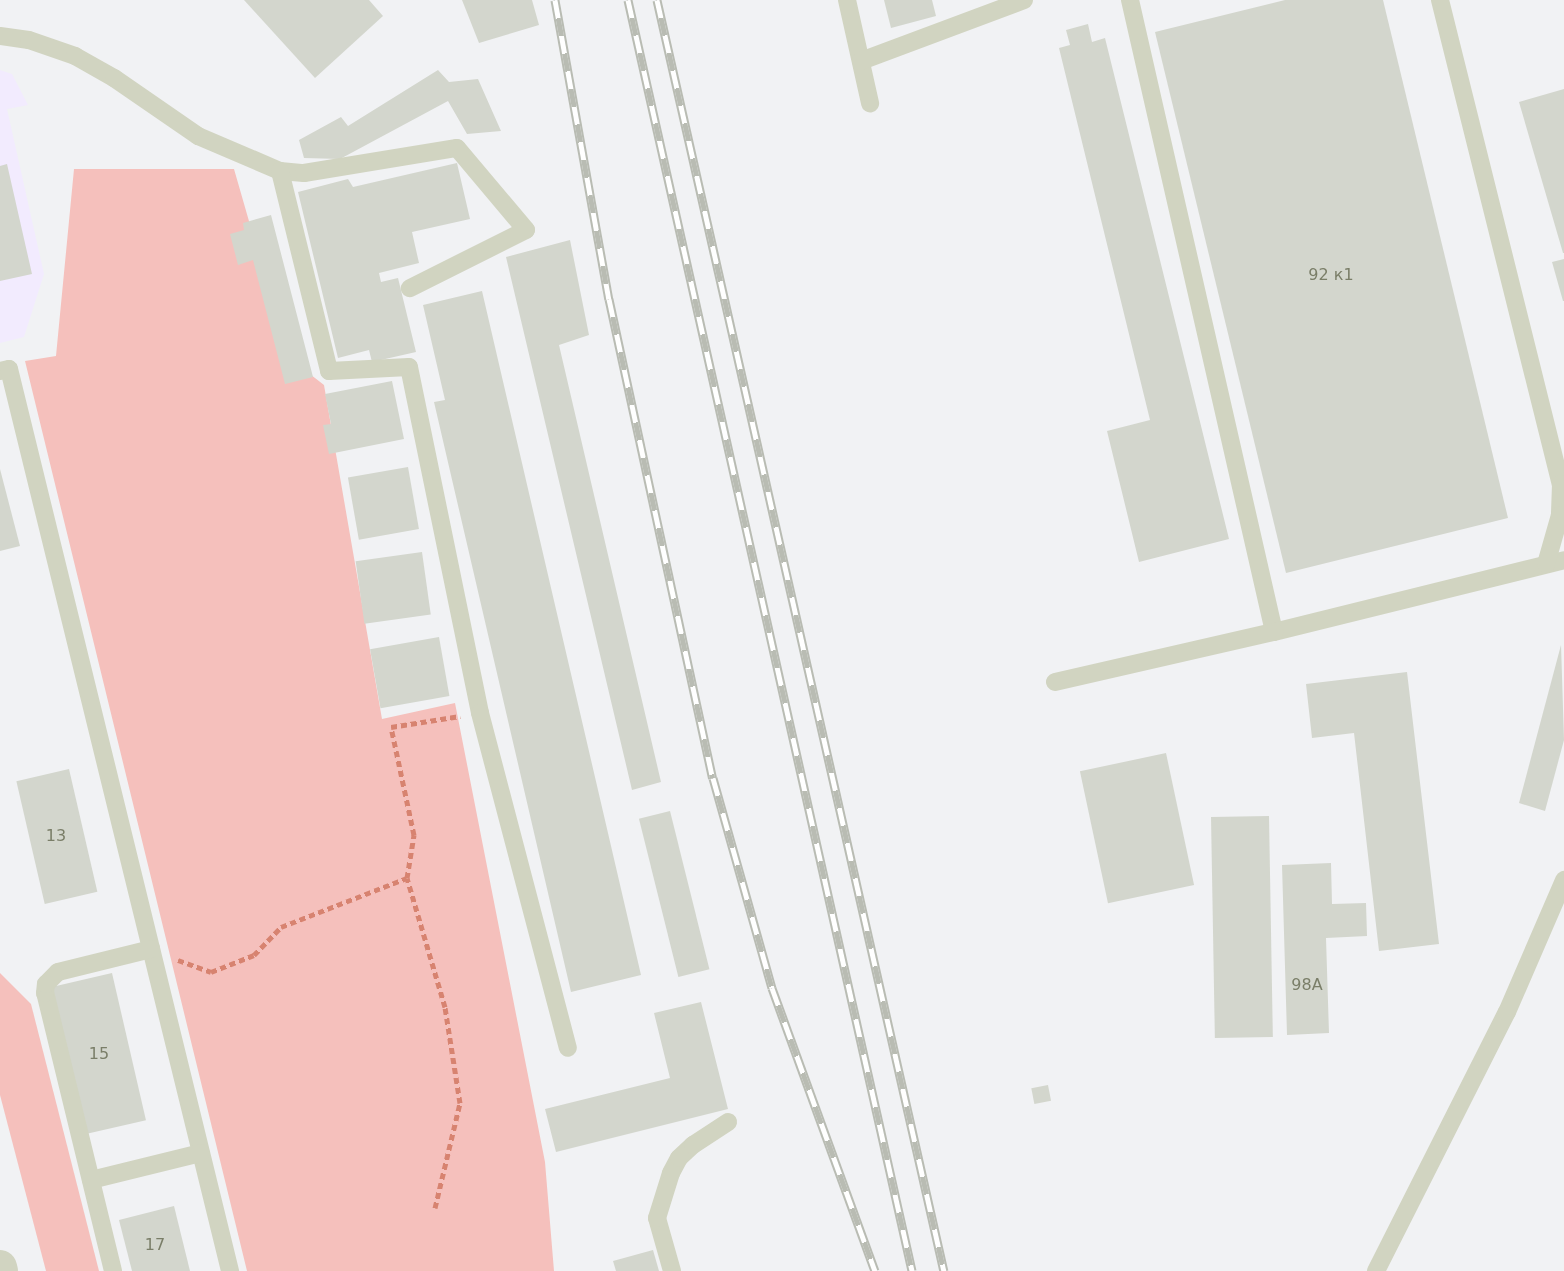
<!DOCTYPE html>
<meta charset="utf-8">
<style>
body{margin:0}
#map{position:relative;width:1564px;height:1271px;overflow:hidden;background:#f1f2f4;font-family:"DejaVu Sans",sans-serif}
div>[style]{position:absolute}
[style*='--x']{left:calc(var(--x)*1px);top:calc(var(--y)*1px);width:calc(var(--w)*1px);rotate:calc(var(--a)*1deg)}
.commercial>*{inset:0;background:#f2ebfe}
.green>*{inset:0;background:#f5c0bc}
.building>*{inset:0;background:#d3d6cd;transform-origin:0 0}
.path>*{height:5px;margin-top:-2.5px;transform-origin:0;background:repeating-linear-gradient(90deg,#d78370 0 6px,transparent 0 10px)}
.service>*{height:18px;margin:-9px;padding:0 9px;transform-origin:9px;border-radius:9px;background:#d1d4c1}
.minor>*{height:34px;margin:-17px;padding:0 17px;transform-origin:17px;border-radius:17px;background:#d1d4c1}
.rail>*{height:9px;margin-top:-4.5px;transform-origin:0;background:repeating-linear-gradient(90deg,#fff 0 18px,#b9bcb3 0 36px);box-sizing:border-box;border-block:2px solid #b9bcb3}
span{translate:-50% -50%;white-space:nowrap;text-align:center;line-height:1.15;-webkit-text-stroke:8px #fff;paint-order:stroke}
.number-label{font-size:16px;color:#7a7e68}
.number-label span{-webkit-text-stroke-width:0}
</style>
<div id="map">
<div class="commercial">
<div style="clip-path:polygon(0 70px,12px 74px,28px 105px,7px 109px,44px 274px,24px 337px,0 343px)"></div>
</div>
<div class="green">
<div style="clip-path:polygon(74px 169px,234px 169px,288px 357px,324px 385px,382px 719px,455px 703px,545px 1162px,554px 1271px,247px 1271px,25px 361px,56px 356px)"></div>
<div style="clip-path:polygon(0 973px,31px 1004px,99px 1271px,46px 1271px,0 1095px)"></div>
</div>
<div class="building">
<div style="clip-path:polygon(244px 0,369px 0,383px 16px,315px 78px)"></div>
<div style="clip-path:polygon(462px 0,532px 0,539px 25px,479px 43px)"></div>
<div style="clip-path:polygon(884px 0,932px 0,936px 16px,891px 28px)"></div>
<div style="clip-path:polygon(1285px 0,1383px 0,1508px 518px,1286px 573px,1155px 32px)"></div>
<div style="clip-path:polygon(1088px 24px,1092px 42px,1105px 38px,1229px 539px,1139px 562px,1107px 431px,1150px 420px,1059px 48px,1070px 45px,1066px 30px)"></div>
<div style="clip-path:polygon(438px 70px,449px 82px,478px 79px,501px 131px,467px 134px,448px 101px,340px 159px,304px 158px,299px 140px,341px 117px,348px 126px)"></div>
<div style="clip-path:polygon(1564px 89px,1564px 253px,1563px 253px,1519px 102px)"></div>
<div style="clip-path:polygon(457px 163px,470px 219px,412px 232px,419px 263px,379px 273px,381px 282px,398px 278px,416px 352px,372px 362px,369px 350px,338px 358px,298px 192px,348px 179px,353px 187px)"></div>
<div style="clip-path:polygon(7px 164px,32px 274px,0 281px,0 166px)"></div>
<div style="clip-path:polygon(271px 215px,313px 377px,285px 384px,253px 260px,238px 265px,230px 234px,244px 230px,243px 223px)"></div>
<div style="clip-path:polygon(570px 240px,589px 335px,559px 345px,661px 782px,632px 790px,506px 257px)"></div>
<div style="clip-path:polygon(1564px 259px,1564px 301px,1563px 301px,1552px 262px)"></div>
<div style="clip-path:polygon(482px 291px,641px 975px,571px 992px,434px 402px,445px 400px,423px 305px)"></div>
<div style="clip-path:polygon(392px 381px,404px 439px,329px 454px,323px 425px,331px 424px,325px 394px)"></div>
<div style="left:408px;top:467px;width:63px;height:61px;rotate:80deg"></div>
<div style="clip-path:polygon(0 469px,20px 546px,0 551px)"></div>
<div style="left:422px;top:552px;width:63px;height:67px;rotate:82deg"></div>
<div style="left:439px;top:637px;width:60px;height:70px;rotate:80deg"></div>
<div style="clip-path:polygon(1561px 645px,1564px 740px,1545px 811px,1519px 803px)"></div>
<div style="clip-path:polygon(1407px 672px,1439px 944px,1379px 951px,1354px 733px,1312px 738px,1306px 684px)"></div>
<div style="left:1166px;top:753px;width:135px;height:88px;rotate:78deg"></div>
<div style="left:69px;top:769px;width:126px;height:54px;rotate:77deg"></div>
<div style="left:670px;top:811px;width:163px;height:32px;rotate:76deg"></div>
<div style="left:1269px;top:816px;width:221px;height:58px;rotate:89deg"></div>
<div style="clip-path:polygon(1331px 863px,1332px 904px,1366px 903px,1367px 936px,1326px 938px,1329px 1033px,1287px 1035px,1282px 865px)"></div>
<div style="left:112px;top:973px;width:151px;height:64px;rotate:77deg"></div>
<div style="clip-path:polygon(701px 1002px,728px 1109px,556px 1152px,545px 1109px,670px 1078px,654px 1013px)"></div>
<div style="left:1048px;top:1085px;width:16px;height:17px;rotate:79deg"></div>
<div style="clip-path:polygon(174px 1206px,190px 1271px,132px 1271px,119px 1220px)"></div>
<div style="clip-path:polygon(653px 1250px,659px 1271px,616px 1271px,613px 1261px)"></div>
</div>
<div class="path">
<div style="--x:178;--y:960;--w:35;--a:20"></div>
<div style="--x:211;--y:972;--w:46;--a:-21.6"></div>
<div style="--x:254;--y:955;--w:39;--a:-46"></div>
<div style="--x:281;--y:927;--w:135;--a:-21.3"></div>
<div style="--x:435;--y:1208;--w:108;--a:-76.6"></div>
<div style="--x:460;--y:1103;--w:97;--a:-98.9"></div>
<div style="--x:445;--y:1007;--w:134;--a:-106.4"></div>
<div style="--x:407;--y:878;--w:44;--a:-80.8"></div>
<div style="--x:414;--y:835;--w:110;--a:-102"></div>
<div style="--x:391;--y:727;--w:70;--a:-9.1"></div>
</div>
<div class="service">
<div style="--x:847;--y:0;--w:106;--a:77.4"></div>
<div style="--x:1130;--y:0;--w:648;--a:77.16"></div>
<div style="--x:1274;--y:632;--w:299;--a:-13.9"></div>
<div style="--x:1440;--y:0;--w:499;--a:76"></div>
<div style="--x:1561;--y:484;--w:31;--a:92"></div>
<div style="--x:1560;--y:515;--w:51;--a:105.9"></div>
<div style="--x:0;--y:36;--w:29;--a:8"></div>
<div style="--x:29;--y:40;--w:49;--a:19.2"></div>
<div style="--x:75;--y:56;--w:45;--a:29.4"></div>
<div style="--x:114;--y:78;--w:102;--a:34.6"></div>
<div style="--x:198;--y:136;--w:89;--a:23.1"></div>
<div style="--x:280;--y:171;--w:24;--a:5"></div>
<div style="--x:304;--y:173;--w:155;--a:-9.3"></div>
<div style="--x:457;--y:148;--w:107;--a:49.9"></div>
<div style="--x:526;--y:230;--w:130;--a:153.4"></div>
<div style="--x:861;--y:61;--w:174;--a:-20.5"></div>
<div style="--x:280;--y:171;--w:206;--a:76.2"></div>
<div style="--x:329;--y:371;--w:80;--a:-2.9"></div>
<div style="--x:409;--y:367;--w:353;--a:78.4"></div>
<div style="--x:480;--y:713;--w:346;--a:75.3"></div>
<div style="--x:0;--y:371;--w:9;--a:-13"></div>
<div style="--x:9;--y:369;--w:929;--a:76.23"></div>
<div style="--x:1055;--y:682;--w:225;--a:-12.9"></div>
<div style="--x:91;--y:1180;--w:113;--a:-13.8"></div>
<div style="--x:113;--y:1271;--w:286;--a:-103.7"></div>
<div style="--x:45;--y:993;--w:9;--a:-84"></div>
<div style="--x:46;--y:984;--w:17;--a:-45"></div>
<div style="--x:58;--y:972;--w:96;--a:-13.9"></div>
<div style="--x:672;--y:1271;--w:55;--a:-105.8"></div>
<div style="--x:657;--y:1218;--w:47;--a:-72.7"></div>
<div style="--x:671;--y:1173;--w:17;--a:-62"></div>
<div style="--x:679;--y:1158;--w:19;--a:-43"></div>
<div style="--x:693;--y:1145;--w:42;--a:-33.3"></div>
<div style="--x:1376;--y:1271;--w:290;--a:-63.2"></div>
<div style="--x:1507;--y:1012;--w:144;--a:-66.6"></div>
</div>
<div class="minor">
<div style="--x:0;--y:1267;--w:4;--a:76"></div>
</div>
<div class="rail">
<div style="--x:555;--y:0;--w:304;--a:79.8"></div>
<div style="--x:609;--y:299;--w:490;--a:77.8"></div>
<div style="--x:713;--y:778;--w:218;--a:74.3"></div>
<div style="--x:772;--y:988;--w:301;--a:70"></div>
<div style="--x:628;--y:0;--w:1302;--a:77.4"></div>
<div style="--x:657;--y:0;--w:1303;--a:77.28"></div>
</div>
<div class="number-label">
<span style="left:1331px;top:275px">92 к1</span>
<span style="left:56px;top:836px">13</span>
<span style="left:1307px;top:985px">98А</span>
<span style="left:99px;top:1054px">15</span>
<span style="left:155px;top:1245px">17</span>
</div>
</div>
